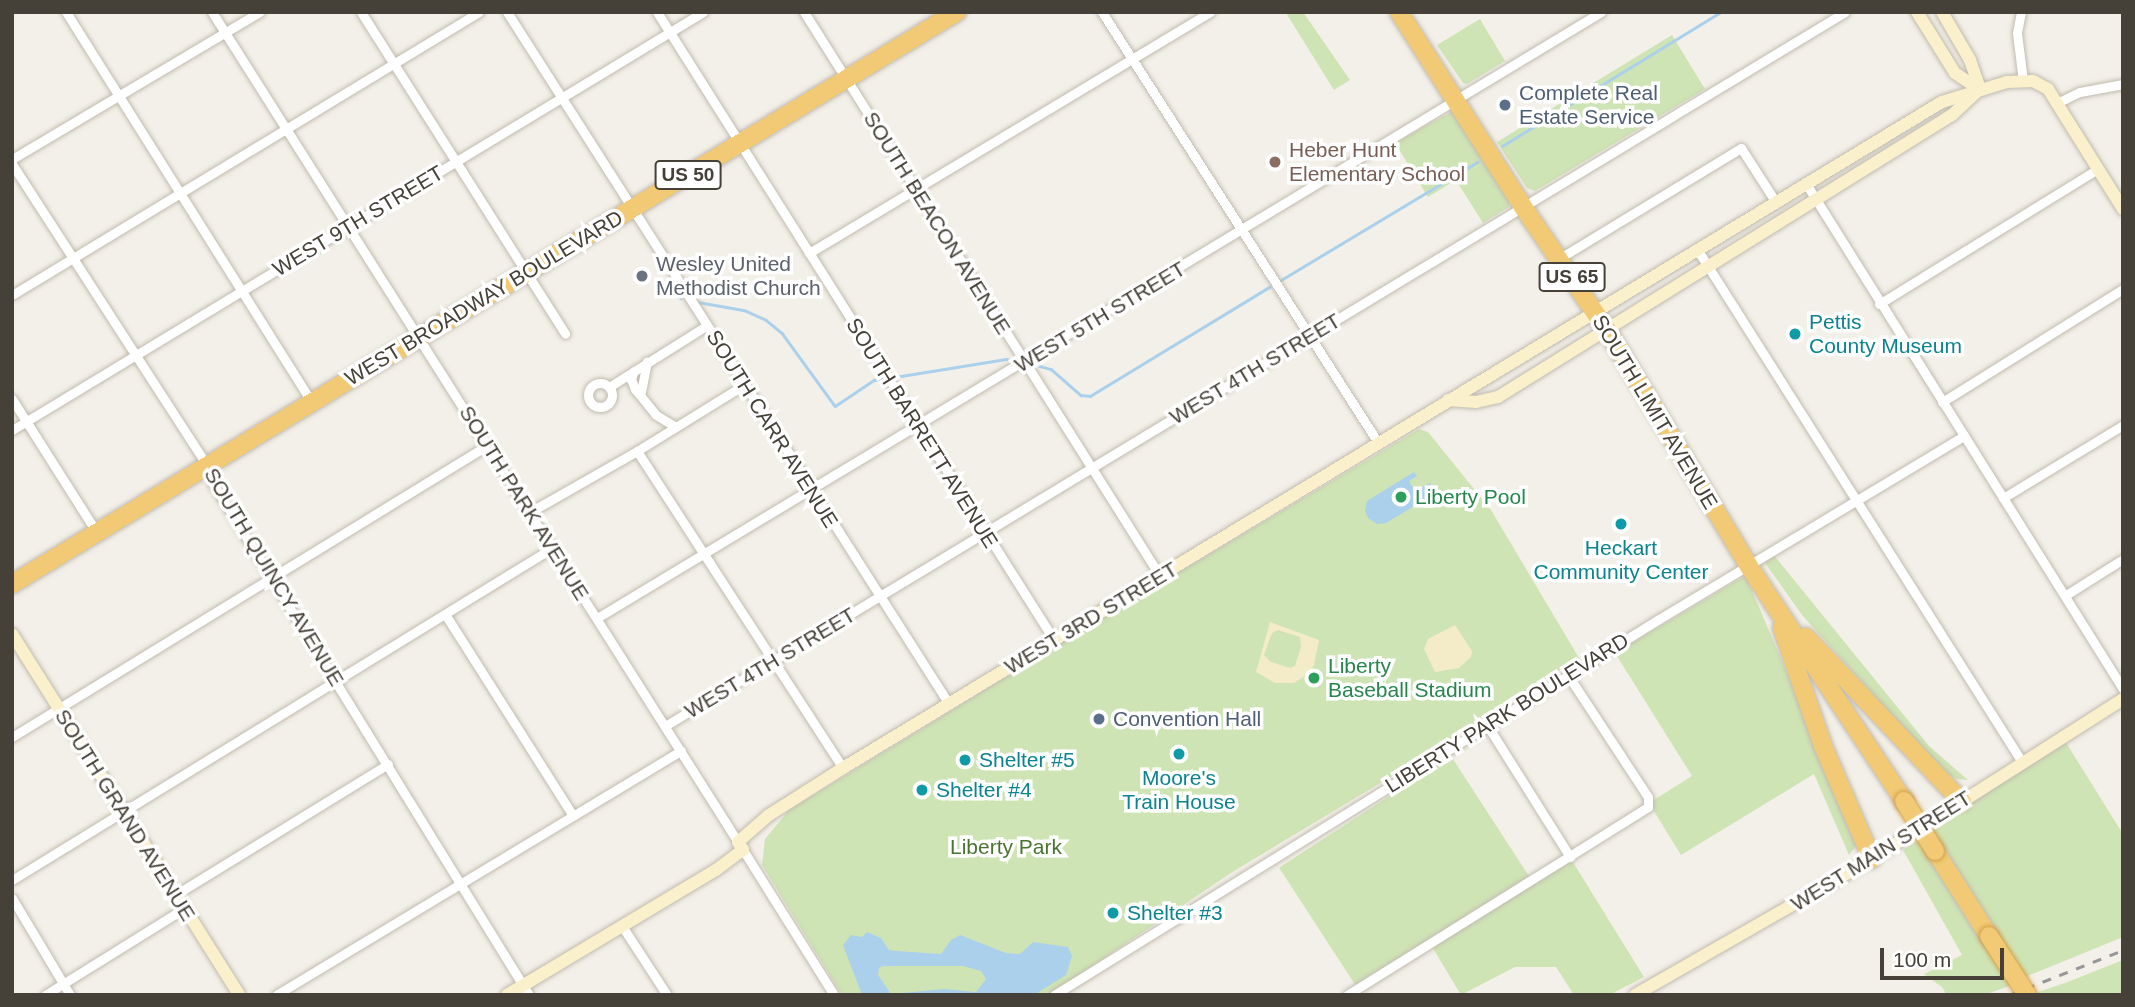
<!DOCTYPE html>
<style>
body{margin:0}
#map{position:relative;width:2135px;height:1007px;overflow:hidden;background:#f3f0e9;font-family:Helvetica,sans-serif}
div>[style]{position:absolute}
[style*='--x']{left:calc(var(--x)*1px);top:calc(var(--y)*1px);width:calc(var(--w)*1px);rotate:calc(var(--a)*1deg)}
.green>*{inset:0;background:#cfe4b5;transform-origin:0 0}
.sand>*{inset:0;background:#f4ebc8}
.water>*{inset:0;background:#abd0eb}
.stream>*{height:2.5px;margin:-1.25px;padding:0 1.25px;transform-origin:1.25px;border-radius:1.25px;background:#abd0eb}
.roads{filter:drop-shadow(0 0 2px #c1bbaf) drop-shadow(0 0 2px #c1bbaf)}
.street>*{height:9px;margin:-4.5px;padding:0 4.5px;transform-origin:4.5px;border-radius:4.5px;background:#fff}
.street>.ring{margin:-4.5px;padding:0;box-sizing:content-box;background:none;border:9px solid #fff;border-radius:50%}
.secondary>*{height:12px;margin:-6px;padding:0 6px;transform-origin:6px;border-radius:6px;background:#faf0cc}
.highway>*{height:18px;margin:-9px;padding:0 9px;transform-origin:9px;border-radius:9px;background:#f2ca75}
.rail>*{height:2.5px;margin-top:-1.25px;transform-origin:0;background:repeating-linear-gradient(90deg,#979797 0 9px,transparent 0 18px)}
.bridges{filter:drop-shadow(0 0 2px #d19f45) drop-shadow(0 0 2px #d19f45)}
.highway-bridge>*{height:18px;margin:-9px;padding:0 9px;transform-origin:9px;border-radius:9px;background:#f2ca75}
.dots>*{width:19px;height:19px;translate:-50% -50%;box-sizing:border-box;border:4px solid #fff;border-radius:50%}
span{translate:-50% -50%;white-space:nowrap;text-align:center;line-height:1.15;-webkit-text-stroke:7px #fff;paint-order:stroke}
.shield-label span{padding:2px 5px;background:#fff;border:2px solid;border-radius:5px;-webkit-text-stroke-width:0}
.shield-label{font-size:19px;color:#464138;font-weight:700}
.service-label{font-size:21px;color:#4e5e75}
.left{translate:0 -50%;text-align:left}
.education-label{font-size:21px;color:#785e54}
.street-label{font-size:21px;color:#464138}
.worship-label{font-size:21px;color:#5b616d}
.culture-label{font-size:21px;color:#0d838f}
.leisure-label{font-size:21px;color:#27864d}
.park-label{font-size:21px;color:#497430}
.frame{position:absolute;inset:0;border:14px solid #464138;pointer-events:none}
.scale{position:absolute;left:1880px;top:948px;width:124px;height:32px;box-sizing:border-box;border:4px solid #464138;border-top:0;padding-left:9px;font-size:21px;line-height:24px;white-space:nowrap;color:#464138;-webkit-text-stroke:5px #fff;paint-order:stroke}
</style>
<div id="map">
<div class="green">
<div style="clip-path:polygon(1303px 12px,1350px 80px,1334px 90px,1286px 13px)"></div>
<div style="clip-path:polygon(1480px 19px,1505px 61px,1467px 84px,1463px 83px,1437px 45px)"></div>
<div style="clip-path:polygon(1672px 35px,1705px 89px,1535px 191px,1527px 188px,1497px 142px)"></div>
<div style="clip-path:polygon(1451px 112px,1457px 117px,1510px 200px,1509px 207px,1483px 223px,1456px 180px,1428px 197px,1395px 143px)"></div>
<div style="clip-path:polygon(1419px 429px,1428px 432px,1491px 510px,1579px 658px,1427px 755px,1234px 871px,1049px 995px,842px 995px,762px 865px,765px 839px,789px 810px,1101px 619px)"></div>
<div style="clip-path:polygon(1773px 554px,1929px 746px,1968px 780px,1956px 779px,1939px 768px,1802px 615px,1765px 563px)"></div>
<div style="clip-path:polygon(1743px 577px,1747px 579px,1856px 835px,1857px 845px,1849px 855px,1814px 774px,1681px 855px,1649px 803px,1692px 776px,1615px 653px)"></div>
<div style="clip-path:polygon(2065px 741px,2123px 834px,2123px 937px,2025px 977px,1931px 830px)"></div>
<div style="left:1451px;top:756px;width:143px;height:205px;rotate:57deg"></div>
<div style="clip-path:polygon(1919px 840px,2012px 985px,1984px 995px,1946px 995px,1943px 988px,1924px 974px,1962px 955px,1903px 850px)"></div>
<div style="clip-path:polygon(1571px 859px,1644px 977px,1609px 995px,1574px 995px,1556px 967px,1515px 967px,1461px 995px,1431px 945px)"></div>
<div style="clip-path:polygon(2123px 960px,2123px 995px,2035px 993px,2065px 983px)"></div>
</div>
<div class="sand">
<div style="clip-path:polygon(evenodd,1270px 622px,1319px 640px,1314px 665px,1309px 673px,1294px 683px,1275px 683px,1256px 672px,1270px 622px,1278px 630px,1300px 637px,1301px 647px,1295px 666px,1290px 668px,1271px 662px,1264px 655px,1272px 633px,1278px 630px)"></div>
<div style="clip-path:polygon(1455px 625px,1472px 651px,1471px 657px,1459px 668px,1435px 672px,1424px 649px,1428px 639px)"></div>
</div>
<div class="water">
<div style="clip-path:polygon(1414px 472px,1417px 476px,1409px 481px,1415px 491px,1430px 483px,1436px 493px,1386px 523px,1377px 524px,1368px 518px,1365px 511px,1367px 501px)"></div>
<div style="clip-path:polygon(evenodd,867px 932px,881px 938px,889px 950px,896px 951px,941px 954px,951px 940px,960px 935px,1006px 953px,1020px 954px,1033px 942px,1068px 947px,1072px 956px,1066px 975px,1034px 995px,862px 995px,843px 945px,851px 935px,862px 937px,867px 932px,883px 966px,963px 966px,981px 971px,986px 979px,976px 992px,944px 989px,891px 994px,878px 975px,879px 968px,883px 966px)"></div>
</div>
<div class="stream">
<div style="--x:1502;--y:146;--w:257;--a:-31.5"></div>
<div style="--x:1281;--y:280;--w:229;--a:-31"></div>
<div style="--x:679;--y:297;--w:2;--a:27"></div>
<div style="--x:698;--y:302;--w:47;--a:9.9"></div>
<div style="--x:744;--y:310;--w:24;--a:24"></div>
<div style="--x:766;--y:320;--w:21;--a:39"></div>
<div style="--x:782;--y:333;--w:90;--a:54"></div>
<div style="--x:835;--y:406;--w:47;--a:-33.7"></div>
<div style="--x:874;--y:380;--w:6;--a:-9"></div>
<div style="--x:1033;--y:364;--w:19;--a:16"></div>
<div style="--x:1051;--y:369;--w:40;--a:41"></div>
<div style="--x:1081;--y:395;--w:9;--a:6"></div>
<div style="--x:1090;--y:396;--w:210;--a:-31.3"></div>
<div style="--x:895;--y:377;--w:112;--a:-9.2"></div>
<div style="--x:1006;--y:359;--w:9;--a:6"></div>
</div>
<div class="roads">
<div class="street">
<div style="--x:66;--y:12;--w:461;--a:57.8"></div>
<div style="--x:212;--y:12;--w:983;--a:57.64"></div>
<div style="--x:361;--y:12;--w:381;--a:57.6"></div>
<div style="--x:507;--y:12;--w:821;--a:57.43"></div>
<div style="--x:657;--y:12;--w:743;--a:57.7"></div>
<div style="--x:804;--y:12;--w:667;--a:57.74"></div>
<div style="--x:1102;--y:12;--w:513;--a:57.33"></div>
<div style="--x:2021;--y:12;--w:21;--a:101"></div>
<div style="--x:2017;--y:33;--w:48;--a:82.9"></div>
<div style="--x:2057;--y:103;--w:25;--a:-26"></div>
<div style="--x:2080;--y:92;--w:44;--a:-10.5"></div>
<div style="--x:12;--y:159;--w:288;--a:-30.7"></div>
<div style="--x:12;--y:164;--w:359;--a:57.1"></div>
<div style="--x:207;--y:466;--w:17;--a:73"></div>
<div style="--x:212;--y:482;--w:603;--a:58.29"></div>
<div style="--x:1805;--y:182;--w:598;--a:57.9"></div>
<div style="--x:1697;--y:249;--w:607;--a:57.64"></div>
<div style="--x:809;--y:253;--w:468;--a:-31"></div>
<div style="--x:1560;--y:258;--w:212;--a:-31.3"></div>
<div style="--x:1741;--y:148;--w:63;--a:57.3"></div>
<div style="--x:12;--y:295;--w:546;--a:-31.22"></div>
<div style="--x:1879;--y:304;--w:257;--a:-31.7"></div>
<div style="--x:634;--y:371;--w:9;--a:111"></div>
<div style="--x:631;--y:379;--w:11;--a:68"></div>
<div style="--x:635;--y:389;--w:33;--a:51"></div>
<div style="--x:656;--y:415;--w:23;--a:31"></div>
<div class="ring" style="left:588px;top:383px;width:15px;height:15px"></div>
<div style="--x:609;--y:387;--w:115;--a:-32.2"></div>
<div style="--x:641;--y:392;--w:31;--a:-79"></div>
<div style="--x:12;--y:399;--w:159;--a:57.6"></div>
<div style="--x:1942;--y:402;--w:213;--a:-32"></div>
<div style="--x:12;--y:430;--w:808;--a:-31.17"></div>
<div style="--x:637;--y:451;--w:378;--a:57"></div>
<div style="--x:2003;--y:498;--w:140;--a:-31.3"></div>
<div style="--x:530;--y:512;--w:123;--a:-29.7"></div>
<div style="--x:637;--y:451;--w:126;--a:-31.7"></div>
<div style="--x:2066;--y:595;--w:67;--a:-32.3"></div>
<div style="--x:445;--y:614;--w:239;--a:57.6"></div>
<div style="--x:597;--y:618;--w:1173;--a:-31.11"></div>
<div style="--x:1487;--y:725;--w:156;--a:57.8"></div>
<div style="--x:665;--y:726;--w:1379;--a:-31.18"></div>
<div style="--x:12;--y:737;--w:558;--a:-31.53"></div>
<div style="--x:743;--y:850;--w:171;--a:57.9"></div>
<div style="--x:12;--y:880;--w:634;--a:-31.58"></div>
<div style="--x:175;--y:895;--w:250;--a:-31.6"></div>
<div style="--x:12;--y:898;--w:113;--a:59.1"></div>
<div style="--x:622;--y:926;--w:82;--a:56.9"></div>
<div style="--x:45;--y:995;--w:163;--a:-31.9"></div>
<div style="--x:276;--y:995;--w:473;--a:-31.1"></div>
<div style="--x:1054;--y:995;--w:712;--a:-31.86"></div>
<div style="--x:1659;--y:619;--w:356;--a:-31"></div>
<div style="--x:1347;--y:995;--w:355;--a:-32"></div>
<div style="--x:1648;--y:807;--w:10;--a:-90"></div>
<div style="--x:1648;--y:797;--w:146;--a:-123.3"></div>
</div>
<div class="secondary">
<div style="--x:1917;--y:12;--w:72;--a:58.1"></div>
<div style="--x:1955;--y:73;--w:30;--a:34"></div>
<div style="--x:1942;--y:12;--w:56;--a:59.7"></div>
<div style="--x:1970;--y:60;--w:31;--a:71"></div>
<div style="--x:1448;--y:400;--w:28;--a:4"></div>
<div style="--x:1476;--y:402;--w:23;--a:-13"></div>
<div style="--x:1498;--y:397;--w:534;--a:-31.85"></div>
<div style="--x:1952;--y:115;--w:34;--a:-43"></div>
<div style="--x:12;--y:634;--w:426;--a:57.8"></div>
<div style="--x:507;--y:995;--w:244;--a:-30.9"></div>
<div style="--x:716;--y:870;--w:34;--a:-37"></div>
<div style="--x:743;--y:850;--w:9;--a:-122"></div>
<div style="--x:738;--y:842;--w:41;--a:-41.1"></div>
<div style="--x:769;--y:815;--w:88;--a:-32.4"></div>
<div style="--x:843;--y:768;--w:1285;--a:-31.22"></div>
<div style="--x:1942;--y:102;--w:68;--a:-17.1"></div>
<div style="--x:2007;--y:82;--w:26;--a:-2"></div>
<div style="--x:2033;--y:81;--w:17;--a:28"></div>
<div style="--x:2048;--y:89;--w:142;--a:58"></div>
<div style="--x:1635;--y:995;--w:273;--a:-29.8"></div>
<div style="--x:1872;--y:859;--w:298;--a:-32.5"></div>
</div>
<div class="highway">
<div style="--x:1399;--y:12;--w:231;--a:57.5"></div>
<div style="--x:1523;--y:207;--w:149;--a:55.7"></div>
<div style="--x:1607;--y:330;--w:274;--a:59"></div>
<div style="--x:1748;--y:565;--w:283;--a:56.5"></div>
<div style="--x:12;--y:584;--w:1105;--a:-31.19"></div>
<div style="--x:1782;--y:628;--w:125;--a:70.8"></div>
<div style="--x:1823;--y:746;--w:123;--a:66.6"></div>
<div style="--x:1806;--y:637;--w:227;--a:46.6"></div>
<div style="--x:1935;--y:851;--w:101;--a:57.6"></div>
</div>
</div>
<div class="rail">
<div style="--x:2009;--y:995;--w:123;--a:-21.5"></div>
</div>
<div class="bridges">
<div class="highway-bridge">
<div style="--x:1904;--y:801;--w:59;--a:58.2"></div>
<div style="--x:1989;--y:936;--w:70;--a:57.2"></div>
</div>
</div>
<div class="dots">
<div style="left:1505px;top:105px;background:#5c6f8a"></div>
<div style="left:1275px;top:162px;background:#8d6e63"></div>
<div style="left:642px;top:276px;background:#6b7280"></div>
<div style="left:1795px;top:334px;background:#0f9aa8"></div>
<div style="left:1401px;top:497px;background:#2e9e5b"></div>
<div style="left:1621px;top:524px;background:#0f9aa8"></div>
<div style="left:1314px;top:678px;background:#2e9e5b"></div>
<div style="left:1099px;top:719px;background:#5c6f8a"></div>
<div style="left:1179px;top:754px;background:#0f9aa8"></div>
<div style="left:965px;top:760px;background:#0f9aa8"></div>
<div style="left:922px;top:790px;background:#0f9aa8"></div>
<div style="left:1113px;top:913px;background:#0f9aa8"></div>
</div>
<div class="shield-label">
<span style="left:688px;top:175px">US 50</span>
<span style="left:1572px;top:277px">US 65</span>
</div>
<div class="service-label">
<span class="left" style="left:1519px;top:105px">Complete Real<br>Estate Service</span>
<span class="left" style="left:1113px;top:719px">Convention Hall</span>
</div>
<div class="education-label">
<span class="left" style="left:1289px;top:162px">Heber Hunt<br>Elementary School</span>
</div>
<div class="street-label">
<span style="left:358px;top:221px;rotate:-31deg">WEST 9TH STREET</span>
<span style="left:937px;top:223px;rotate:58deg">SOUTH BEACON AVENUE</span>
<span style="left:484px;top:298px;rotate:-31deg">WEST BROADWAY BOULEVARD</span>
<span style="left:1100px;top:317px;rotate:-31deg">WEST 5TH STREET</span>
<span style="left:1255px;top:369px;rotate:-31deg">WEST 4TH STREET</span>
<span style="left:1655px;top:412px;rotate:59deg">SOUTH LIMIT AVENUE</span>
<span style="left:772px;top:429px;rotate:58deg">SOUTH CARR AVENUE</span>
<span style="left:922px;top:433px;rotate:58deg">SOUTH BARRETT AVENUE</span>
<span style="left:524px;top:503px;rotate:58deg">SOUTH PARK AVENUE</span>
<span style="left:274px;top:577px;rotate:59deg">SOUTH QUINCY AVENUE</span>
<span style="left:1091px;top:618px;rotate:-31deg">WEST 3RD STREET</span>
<span style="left:770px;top:663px;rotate:-31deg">WEST 4TH STREET</span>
<span style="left:1507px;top:713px;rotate:-32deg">LIBERTY PARK BOULEVARD</span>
<span style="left:125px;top:815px;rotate:58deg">SOUTH GRAND AVENUE</span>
<span style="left:1881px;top:851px;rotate:-32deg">WEST MAIN STREET</span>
</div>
<div class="worship-label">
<span class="left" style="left:656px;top:276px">Wesley United<br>Methodist Church</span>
</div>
<div class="culture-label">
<span class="left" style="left:1809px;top:334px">Pettis<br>County Museum</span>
<span style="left:1621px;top:560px">Heckart<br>Community Center</span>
<span class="left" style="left:979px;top:760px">Shelter #5</span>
<span style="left:1179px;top:790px">Moore's<br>Train House</span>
<span class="left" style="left:936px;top:790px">Shelter #4</span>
<span class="left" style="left:1127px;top:913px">Shelter #3</span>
</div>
<div class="leisure-label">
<span class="left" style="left:1415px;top:497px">Liberty Pool</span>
<span class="left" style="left:1328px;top:678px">Liberty<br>Baseball Stadium</span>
</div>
<div class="park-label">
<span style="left:1006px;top:847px">Liberty Park</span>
</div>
<div class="frame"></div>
<div class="scale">100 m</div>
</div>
